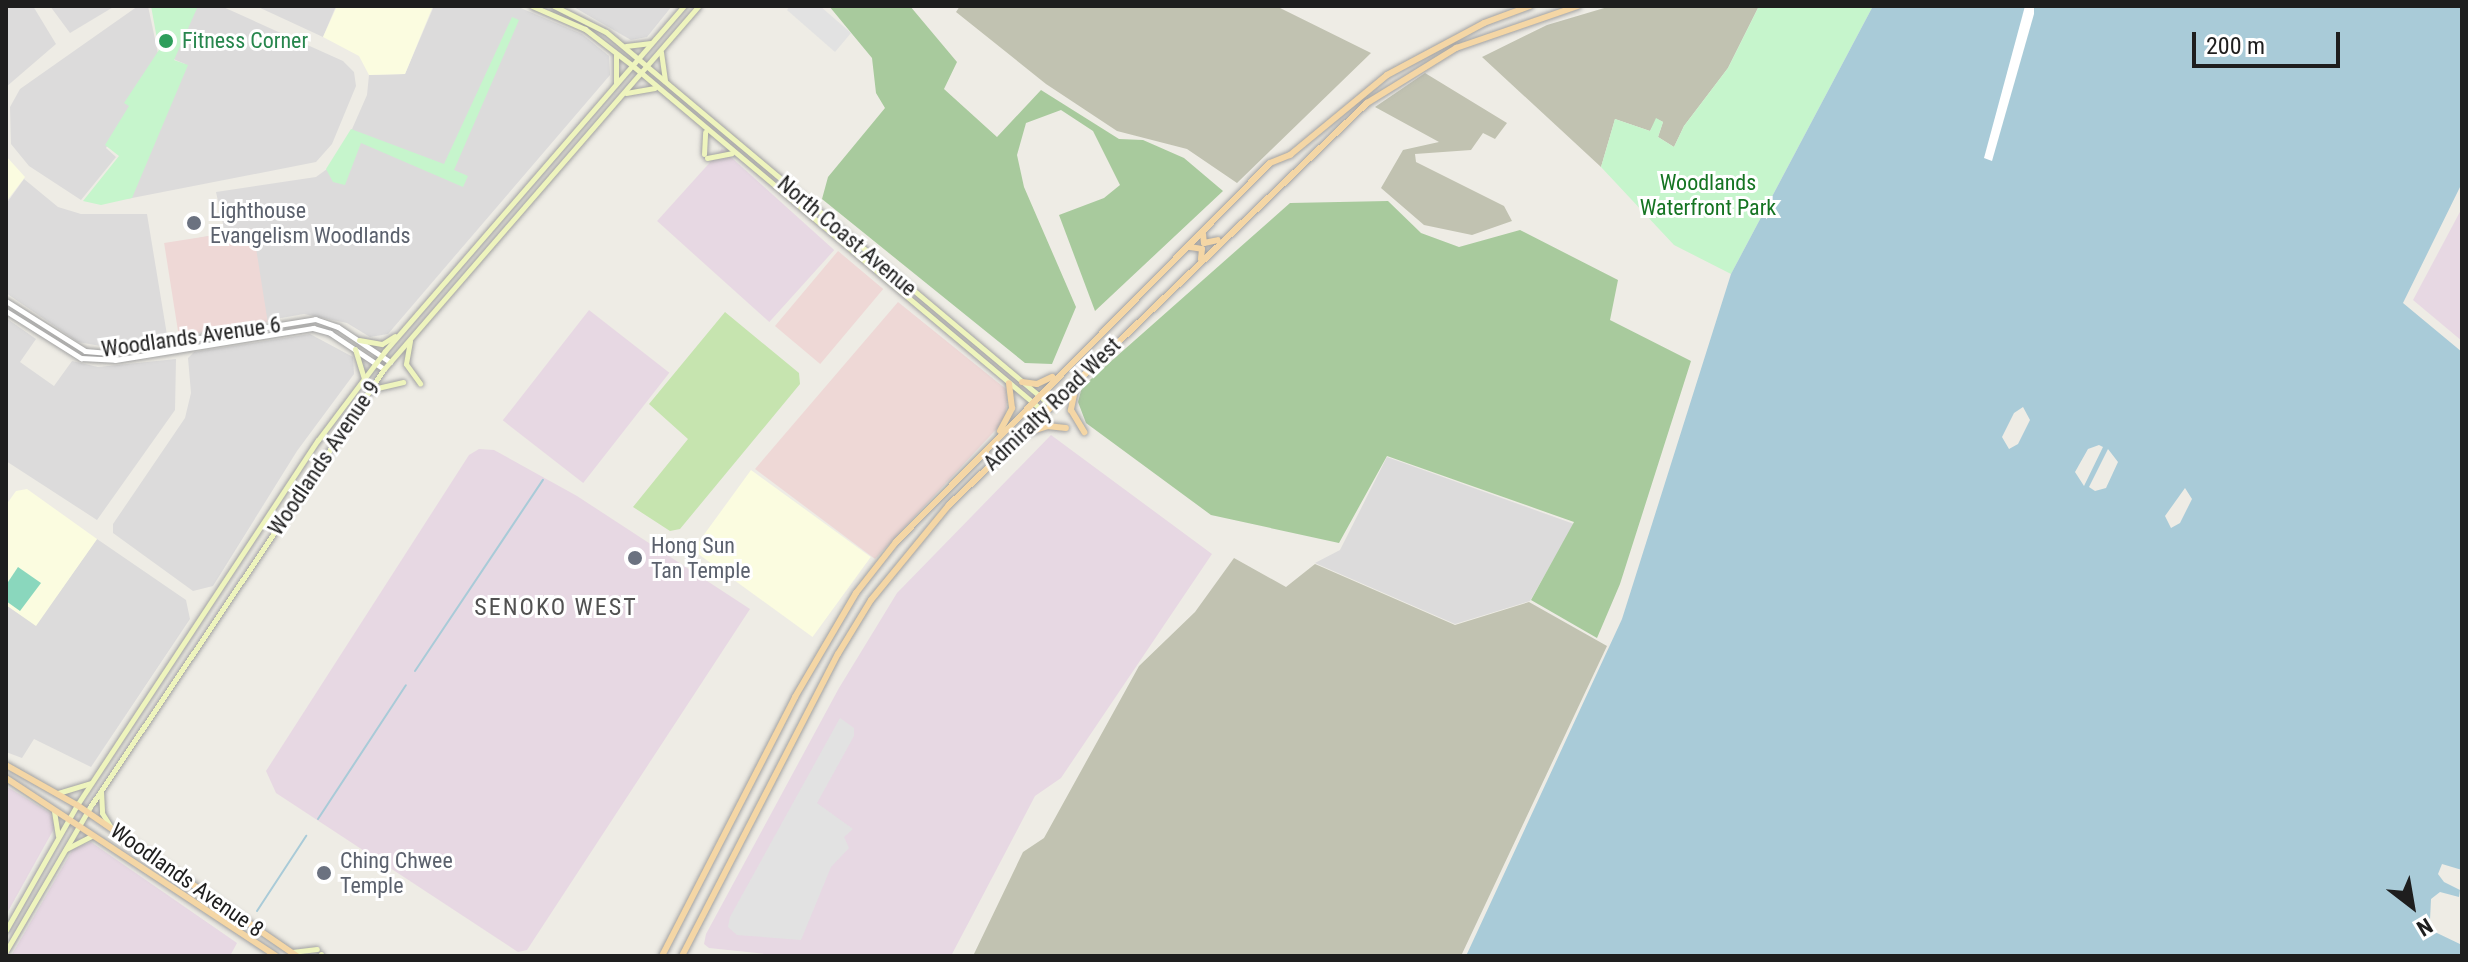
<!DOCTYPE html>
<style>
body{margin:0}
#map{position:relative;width:2468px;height:962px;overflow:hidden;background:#eeece5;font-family:"Roboto Condensed",sans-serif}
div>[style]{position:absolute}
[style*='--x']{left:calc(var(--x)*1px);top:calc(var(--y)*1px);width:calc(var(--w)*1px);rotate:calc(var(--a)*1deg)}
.residential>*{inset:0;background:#dcdbdb}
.commercial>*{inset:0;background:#eed8d6;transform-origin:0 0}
.industrial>*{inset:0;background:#e7d8e3;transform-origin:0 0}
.education>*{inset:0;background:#fbfce0;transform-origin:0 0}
.construction>*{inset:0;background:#c1c2b1}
.grass>*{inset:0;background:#c6e4af}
.forest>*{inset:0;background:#a8ca9d}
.park>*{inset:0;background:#c6f5cc}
.pitch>*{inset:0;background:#8ad7bd}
.parking>*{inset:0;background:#e2e2e2}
.water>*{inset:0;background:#a9cbd8}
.pier>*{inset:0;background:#fff}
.stream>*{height:2px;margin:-1px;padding:0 1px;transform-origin:1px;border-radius:1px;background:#a9cbd8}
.roads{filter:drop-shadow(0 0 2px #a2a2a2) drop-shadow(0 0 2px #a2a2a2)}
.tertiary>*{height:5px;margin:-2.5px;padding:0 2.5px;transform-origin:2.5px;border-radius:2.5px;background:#fff}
.secondary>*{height:5px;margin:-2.5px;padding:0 2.5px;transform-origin:2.5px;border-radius:2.5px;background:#eef4bd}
.primary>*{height:6px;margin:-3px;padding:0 3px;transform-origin:3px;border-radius:3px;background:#f4d6a5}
.dots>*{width:22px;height:22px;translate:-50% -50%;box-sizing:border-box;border:4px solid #fff;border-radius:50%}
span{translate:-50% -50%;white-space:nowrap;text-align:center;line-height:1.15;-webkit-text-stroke:6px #fff;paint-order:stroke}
.leisure-label{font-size:22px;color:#27864d}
.left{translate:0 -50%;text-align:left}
.park-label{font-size:22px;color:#157422}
.worship-label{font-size:22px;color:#5b616d}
.street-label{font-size:22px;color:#1e1e1e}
.neighbourhood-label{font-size:24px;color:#515151;letter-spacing:2px}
.frame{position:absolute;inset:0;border:8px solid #1e1e1e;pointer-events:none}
.north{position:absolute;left:2372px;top:866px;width:80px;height:80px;-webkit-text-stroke:6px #fff;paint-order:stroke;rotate:149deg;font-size:22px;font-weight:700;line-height:32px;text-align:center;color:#1e1e1e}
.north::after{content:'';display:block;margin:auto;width:28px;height:36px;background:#1e1e1e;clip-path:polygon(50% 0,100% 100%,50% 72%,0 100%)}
.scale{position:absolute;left:2192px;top:32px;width:148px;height:36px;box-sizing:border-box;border:4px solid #1e1e1e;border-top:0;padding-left:10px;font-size:24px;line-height:28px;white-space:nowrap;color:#1e1e1e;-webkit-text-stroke:6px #fff;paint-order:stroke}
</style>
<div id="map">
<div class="residential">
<div style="clip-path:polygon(6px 6px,33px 6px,56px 44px,6px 87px)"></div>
<div style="clip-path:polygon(50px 6px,115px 6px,70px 33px)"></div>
<div style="clip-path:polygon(138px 6px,148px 6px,159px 58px,106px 148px,116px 157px,81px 200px,29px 166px,11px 144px,10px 107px,20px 89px)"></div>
<div style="clip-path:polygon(193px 6px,221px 6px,343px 61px,354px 72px,356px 86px,332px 144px,316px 162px,127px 199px,185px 64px,171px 58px)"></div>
<div style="clip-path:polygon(256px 6px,336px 6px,323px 37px)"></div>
<div style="clip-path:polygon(434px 6px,516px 6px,582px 34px,609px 56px,610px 75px,388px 334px,370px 337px,347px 323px,304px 314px,213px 330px,167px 244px,225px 233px,216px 192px,316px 177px,338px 161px,367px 95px,369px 75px,405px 74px)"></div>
<div style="clip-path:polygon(572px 6px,672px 6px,647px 37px,631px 40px)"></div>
<div style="clip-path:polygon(24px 179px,58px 207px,81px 214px,147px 214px,167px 335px,106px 347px,78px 342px,6px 293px,6px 204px)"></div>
<div style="clip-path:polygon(6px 318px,36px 339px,20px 362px,54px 386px,72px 361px,98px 367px,176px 359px,175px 410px,97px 520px,6px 461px)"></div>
<div style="clip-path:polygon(310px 334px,353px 357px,354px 374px,297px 451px,213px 586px,193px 591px,113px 533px,113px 524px,185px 418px,191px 393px,188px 358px,194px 352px)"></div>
<div style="clip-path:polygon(1387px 457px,1574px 524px,1530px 601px,1455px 624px,1315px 563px,1340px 550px)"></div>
<div style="clip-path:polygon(97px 539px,186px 600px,190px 619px,91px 767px,34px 739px,22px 758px,6px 752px,6px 605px,36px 625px)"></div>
</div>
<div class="commercial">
<div style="left:253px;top:229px;width:94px;height:90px;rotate:81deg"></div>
<div style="left:838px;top:251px;width:59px;height:98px;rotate:40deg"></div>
<div style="clip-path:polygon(898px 302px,1006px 389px,1007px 400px,1005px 420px,875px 559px,755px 469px)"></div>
</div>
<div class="industrial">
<div style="left:722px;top:149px;width:151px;height:97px;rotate:42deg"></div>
<div style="clip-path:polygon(2462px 208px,2462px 341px,2413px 300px)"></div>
<div style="left:589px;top:310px;width:102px;height:140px;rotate:38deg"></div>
<div style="clip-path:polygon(1051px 435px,1212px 554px,1061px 778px,1035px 796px,951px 956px,784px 956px,709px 948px,704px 944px,706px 934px,839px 688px,897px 593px)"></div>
<div style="clip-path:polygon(479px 449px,494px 450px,577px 496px,750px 609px,527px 950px,518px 952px,276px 793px,266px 771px,469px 455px)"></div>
<div style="clip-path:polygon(6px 786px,50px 813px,55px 827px,6px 915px)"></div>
<div style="clip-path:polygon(91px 842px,237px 943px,230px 956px,11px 956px,73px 849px)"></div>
</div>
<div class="education">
<div style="clip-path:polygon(337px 6px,433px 6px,405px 74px,369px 75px,359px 56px,323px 37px)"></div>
<div style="clip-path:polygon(6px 156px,25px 177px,6px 202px)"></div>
<div style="left:751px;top:470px;width:148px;height:99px;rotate:36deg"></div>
<div style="clip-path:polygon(27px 489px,97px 539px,36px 626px,6px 605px,6px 505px,16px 491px)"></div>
</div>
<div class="construction">
<div style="clip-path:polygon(960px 6px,1276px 6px,1371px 53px,1237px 183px,1187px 149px,1117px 131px,1046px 84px,956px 12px)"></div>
<div style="clip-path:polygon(1611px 6px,1759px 6px,1728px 68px,1684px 126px,1674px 147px,1658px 137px,1663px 122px,1657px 119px,1650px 131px,1615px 119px,1601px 167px,1482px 57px,1547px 25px)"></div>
<div style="clip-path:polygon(1425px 73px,1507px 123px,1495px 139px,1483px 133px,1471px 150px,1415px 154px,1416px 162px,1504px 206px,1512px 221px,1472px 235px,1424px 225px,1381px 188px,1403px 150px,1439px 142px,1375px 107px)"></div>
<div style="clip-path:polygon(1234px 558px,1286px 587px,1315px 564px,1455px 625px,1529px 602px,1607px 646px,1461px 956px,973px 956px,1023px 852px,1044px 838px,1139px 666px,1195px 612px)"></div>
</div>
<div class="grass">
<div style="clip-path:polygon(725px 312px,799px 373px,800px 384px,680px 529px,670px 531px,633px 507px,688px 439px,649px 404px)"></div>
</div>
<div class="forest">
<div style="clip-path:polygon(829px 6px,910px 6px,957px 62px,944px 89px,997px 137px,1041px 90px,1119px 139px,1143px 140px,1184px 158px,1223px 191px,1095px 311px,1059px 215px,1104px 198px,1120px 185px,1093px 131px,1061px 110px,1026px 123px,1017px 155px,1024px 187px,1076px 307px,1052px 364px,1025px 363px,822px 199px,828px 177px,885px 108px,876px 93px,872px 58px)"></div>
<div style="clip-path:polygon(1388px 201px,1421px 233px,1459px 247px,1520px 230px,1618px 280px,1610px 320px,1691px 361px,1620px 584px,1597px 638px,1531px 600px,1574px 522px,1387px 456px,1339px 543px,1211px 515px,1086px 423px,1078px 402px,1082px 387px,1290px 203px)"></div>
</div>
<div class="park">
<div style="clip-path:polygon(151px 6px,198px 6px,174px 60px,188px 65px,132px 198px,101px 205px,83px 201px,119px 156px,105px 145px,129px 106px,124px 103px,159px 50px)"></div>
<div style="clip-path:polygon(1759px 6px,1873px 6px,1731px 274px,1674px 245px,1601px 167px,1615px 119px,1650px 131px,1656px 118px,1663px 122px,1658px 137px,1674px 147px,1684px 126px,1728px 68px)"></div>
<div style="clip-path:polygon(512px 17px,519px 20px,454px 170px,468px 176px,463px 187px,361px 143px,345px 185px,333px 182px,326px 169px,351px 129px,444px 164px)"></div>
</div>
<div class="pitch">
<div style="clip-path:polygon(18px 567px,41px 583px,20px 611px,6px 601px,6px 585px)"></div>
</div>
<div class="parking">
<div style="clip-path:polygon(790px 6px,820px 6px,851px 33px,835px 52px,787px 10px)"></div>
<div style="clip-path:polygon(840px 718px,854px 728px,854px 736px,817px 803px,853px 829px,844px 837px,849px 848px,831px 867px,801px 940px,737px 935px,728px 927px,730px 917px)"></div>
</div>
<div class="water">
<div style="clip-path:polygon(evenodd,1873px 6px,2462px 6px,2462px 183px,2403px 303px,2462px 352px,2462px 870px,2442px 864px,2438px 874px,2444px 882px,2460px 890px,2459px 897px,2440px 892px,2431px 899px,2430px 920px,2437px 933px,2462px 945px,2462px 956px,1466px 956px,1622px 619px,1731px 274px,1873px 6px,2023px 407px,2030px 420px,2018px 444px,2009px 449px,2002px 437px,2014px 413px,2023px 407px,1873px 6px,2099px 445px,2103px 447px,2084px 486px,2075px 472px,2088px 449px,2099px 445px,1873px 6px,2108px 449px,2118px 462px,2106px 488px,2095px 491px,2089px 487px,2108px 449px,1873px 6px,2185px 488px,2192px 499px,2180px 523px,2171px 528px,2165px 516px,2185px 488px)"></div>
</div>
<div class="pier">
<div style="clip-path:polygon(2025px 6px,2034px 6px,2034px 14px,1992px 161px,1984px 158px)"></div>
</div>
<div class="stream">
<div style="--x:415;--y:671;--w:230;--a:-56.2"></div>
<div style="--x:318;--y:819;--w:160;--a:-56.7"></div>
<div style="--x:257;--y:911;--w:90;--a:-56.8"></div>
<div style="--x:260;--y:955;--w:1;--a:90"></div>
</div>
<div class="roads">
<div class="tertiary">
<div style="--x:6;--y:301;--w:93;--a:32.3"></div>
<div style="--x:85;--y:351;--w:21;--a:5"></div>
<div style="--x:106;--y:353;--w:212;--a:-9.2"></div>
<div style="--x:315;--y:319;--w:24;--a:19"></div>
<div style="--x:338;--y:327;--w:63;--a:33.9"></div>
<div style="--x:6;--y:311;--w:89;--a:32.1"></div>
<div style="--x:81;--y:358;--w:34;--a:3"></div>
<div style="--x:115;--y:360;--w:201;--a:-9.2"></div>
<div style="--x:313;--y:328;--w:18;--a:16"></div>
<div style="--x:330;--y:333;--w:65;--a:33.7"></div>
</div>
<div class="secondary">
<div style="--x:532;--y:6;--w:58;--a:23.5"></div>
<div style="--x:585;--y:29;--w:61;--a:37.6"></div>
<div style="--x:633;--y:66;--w:536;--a:40.08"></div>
<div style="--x:554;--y:6;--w:58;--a:26.6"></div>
<div style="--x:606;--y:32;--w:578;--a:40.02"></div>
<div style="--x:626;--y:46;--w:25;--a:-7"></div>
<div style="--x:661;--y:52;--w:29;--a:82"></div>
<div style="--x:616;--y:54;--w:29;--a:90"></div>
<div style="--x:626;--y:93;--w:29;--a:-10"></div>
<div style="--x:704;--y:154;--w:22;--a:-87"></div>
<div style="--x:707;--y:158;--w:25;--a:-11"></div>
<div style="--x:359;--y:340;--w:23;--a:10"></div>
<div style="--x:382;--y:344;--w:15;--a:-32"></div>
<div style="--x:410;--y:341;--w:23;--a:100"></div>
<div style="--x:406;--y:364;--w:24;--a:54"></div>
<div style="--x:355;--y:349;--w:30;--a:73"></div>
<div style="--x:373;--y:389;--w:31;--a:-13"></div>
<div style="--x:101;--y:791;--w:22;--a:87"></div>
<div style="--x:102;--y:813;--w:15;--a:58"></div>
<div style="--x:58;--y:793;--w:34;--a:-17"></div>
<div style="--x:54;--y:811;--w:25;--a:81"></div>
<div style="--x:66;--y:849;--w:29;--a:-27"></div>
<div style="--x:6;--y:930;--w:144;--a:-60.4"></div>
<div style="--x:77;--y:805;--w:437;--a:-56.6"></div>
<div style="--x:318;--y:440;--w:111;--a:-53"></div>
<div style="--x:385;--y:351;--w:457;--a:-49.1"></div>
<div style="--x:6;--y:951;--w:167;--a:-59.7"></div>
<div style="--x:90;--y:807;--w:528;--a:-56.13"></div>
<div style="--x:384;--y:369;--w:480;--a:-49.1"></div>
<div style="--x:292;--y:952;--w:25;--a:-7"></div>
<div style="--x:321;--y:954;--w:2;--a:90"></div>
</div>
<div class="primary">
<div style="--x:1203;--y:234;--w:9;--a:84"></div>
<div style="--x:1204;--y:243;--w:14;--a:-12"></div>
<div style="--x:1190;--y:247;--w:12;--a:9"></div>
<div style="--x:1202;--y:249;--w:10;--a:96"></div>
<div style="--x:1077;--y:381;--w:30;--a:102"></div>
<div style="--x:1071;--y:410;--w:26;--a:59"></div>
<div style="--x:1022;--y:382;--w:15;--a:8"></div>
<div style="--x:1037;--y:384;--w:17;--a:-25"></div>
<div style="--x:1000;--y:431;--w:26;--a:-62"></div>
<div style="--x:1012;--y:408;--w:25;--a:-97"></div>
<div style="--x:1023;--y:434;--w:25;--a:-18"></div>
<div style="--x:1047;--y:426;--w:19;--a:6"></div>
<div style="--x:6;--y:765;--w:81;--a:29.4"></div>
<div style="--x:77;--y:805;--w:267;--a:34.5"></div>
<div style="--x:6;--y:778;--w:323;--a:33.4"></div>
<div style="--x:662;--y:956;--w:291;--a:-62.8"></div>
<div style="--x:795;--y:697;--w:121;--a:-59.6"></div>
<div style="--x:856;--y:593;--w:65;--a:-51.9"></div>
<div style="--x:896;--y:542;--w:532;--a:-45.38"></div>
<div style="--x:1270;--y:163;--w:22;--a:-22"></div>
<div style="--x:1290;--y:155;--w:126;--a:-39.5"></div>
<div style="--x:1387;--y:75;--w:110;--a:-28.2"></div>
<div style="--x:1484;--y:23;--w:49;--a:-20.3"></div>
<div style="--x:682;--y:956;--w:340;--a:-62.7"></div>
<div style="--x:838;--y:654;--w:63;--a:-58.6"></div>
<div style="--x:871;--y:600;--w:123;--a:-50.6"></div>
<div style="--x:949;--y:505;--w:580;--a:-43.88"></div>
<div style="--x:1367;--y:103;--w:105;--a:-31.7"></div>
<div style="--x:1456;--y:48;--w:129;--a:-19"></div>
</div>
</div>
<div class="dots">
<div style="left:166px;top:41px;background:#2e9e5b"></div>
<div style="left:194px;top:223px;background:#6b7280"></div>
<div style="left:635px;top:558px;background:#6b7280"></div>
<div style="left:324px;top:873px;background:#6b7280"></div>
</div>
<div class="leisure-label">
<span class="left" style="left:182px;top:41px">Fitness Corner</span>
</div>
<div class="park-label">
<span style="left:1708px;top:195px">Woodlands<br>Waterfront Park</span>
</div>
<div class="worship-label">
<span class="left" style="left:210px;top:223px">Lighthouse<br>Evangelism Woodlands</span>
<span class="left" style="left:651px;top:558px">Hong Sun<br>Tan Temple</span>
<span class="left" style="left:340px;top:873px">Ching Chwee<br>Temple</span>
</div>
<div class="street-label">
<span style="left:847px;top:236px;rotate:40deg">North Coast Avenue</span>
<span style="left:191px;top:337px;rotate:-8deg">Woodlands Avenue 6</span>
<span style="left:1052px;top:404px;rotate:-44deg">Admiralty Road West</span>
<span style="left:324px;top:458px;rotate:-56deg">Woodlands Avenue 9</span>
<span style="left:187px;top:880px;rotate:35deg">Woodlands Avenue 8</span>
</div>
<div class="neighbourhood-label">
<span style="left:556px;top:608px">SENOKO WEST</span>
</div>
<div class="frame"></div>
<div class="north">N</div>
<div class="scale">200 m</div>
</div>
